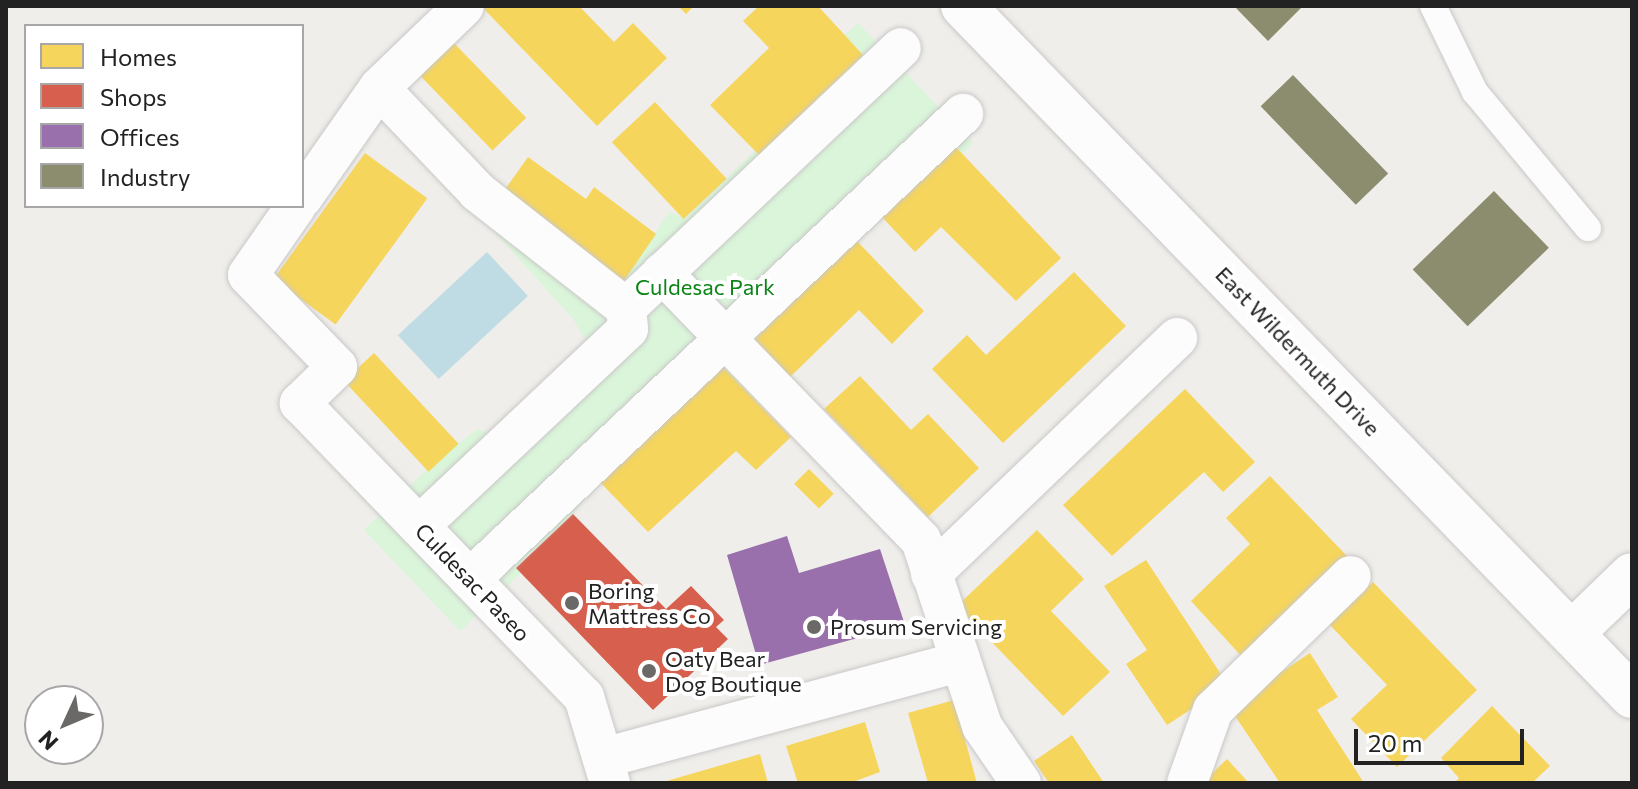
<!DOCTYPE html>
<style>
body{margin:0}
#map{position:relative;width:1638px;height:789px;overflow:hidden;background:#f0eeeb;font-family:Commissioner,sans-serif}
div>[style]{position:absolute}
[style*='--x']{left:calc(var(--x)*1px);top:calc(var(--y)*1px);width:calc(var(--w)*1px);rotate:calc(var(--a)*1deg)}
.park>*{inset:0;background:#daf5da}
.water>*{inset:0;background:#bfdbe3;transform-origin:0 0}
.homes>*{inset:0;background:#f6d55c;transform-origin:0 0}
.shops>*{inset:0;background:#d6604d}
.offices>*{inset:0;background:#9970ab}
.industry>*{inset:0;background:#8c8c6e;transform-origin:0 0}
.roads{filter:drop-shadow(0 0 2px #c9c8c7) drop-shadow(0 0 2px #c9c8c7)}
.service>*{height:26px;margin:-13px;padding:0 13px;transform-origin:13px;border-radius:13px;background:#fdfcfc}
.pedestrian>*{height:40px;margin:-20px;padding:0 20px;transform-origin:20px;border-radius:20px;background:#fdfcfc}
.minor>*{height:44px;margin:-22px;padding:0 22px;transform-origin:22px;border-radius:22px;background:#fdfcfc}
.dots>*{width:22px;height:22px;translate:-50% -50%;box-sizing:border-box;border:4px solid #fff;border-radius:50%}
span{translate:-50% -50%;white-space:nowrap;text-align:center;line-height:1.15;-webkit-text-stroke:8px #fff;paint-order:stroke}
.park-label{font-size:22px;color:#0c8416}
.street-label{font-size:22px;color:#222}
.poi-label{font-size:22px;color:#222}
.left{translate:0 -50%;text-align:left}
.frame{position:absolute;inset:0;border:8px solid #222;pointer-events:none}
.legend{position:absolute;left:24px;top:24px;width:280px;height:184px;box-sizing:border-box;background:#fff;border:2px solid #a7a7a7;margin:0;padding:10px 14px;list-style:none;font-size:24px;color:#222}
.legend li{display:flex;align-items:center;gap:16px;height:40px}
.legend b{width:40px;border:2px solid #a7a7a7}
.north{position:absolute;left:24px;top:685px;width:80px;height:80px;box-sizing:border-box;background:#fff;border:2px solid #a7a7a7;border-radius:50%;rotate:226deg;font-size:22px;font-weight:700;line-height:32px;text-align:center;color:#222}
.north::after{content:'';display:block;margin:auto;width:28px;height:36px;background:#6a6968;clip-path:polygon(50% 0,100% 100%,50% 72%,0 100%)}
.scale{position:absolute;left:1354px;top:729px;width:170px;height:36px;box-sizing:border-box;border:4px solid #222;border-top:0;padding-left:10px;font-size:24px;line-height:28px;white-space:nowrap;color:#222;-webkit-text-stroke:6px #fff;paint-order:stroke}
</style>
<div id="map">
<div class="park">
<div style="clip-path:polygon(858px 23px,973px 143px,962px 154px,953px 145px,752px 342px,788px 380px,760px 406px,598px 480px,573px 514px,516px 567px,521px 573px,460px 631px,364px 530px,427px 469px,477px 429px,502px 438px,593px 353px,573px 319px,480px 216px,621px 285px,669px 212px,685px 218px,755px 151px,760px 155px,863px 55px,845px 35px)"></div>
</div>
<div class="water">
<div style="left:487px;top:252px;width:60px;height:122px;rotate:47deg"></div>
</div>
<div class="homes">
<div style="clip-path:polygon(481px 6px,579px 6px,614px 42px,633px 23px,667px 58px,597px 126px)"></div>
<div style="clip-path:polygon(678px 6px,694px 6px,686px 14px)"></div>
<div style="clip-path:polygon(759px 6px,818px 6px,863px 55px,759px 155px,710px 105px,769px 48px,743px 21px)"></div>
<div style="left:454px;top:43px;width:104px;height:47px;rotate:46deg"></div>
<div style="left:655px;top:102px;width:105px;height:59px;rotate:47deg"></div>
<div style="clip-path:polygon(953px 144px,1061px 258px,1016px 301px,941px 227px,915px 252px,880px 215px)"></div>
<div style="left:365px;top:153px;width:77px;height:156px;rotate:36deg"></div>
<div style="clip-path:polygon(528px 157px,586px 199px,594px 187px,656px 234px,621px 285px,501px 195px)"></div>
<div style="clip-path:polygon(856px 240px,924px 311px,892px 344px,859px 310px,788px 379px,752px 342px)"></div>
<div style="clip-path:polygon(1074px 272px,1126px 326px,1003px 443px,932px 369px,967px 335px,986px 355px)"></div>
<div style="left:374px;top:353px;width:124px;height:41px;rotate:47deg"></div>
<div style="clip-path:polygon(721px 365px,791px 437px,756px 470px,736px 451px,648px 532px,598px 480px)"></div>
<div style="clip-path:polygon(860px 376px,911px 430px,928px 414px,979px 468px,928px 517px,824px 409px)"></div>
<div style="clip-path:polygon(1185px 389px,1255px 462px,1223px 492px,1204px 472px,1112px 556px,1063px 505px)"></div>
<div style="left:809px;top:469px;width:35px;height:21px;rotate:45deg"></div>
<div style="clip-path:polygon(1270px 476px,1347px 556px,1243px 658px,1191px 601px,1250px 544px,1226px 518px)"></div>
<div style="clip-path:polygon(1037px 530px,1084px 579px,1051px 611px,1110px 672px,1063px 716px,957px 606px)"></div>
<div style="clip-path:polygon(1146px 560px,1228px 685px,1167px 725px,1126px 664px,1147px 650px,1104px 586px)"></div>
<div style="clip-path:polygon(1373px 582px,1477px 690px,1397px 767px,1351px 719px,1387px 685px,1329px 624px)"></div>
<div style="clip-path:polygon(1310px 653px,1338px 697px,1317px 710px,1364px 783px,1280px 783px,1229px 707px)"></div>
<div style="clip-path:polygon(954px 700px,977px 783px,928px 783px,908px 713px)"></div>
<div style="clip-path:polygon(1492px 706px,1550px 766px,1532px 783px,1454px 783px,1459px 778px,1441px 758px)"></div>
<div style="clip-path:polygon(865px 722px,880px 772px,850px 783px,798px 783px,786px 746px)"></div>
<div style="clip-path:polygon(1072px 735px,1104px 783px,1049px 783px,1034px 761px)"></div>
<div style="clip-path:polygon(760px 754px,768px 783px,663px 783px,663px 782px)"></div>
<div style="clip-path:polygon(1227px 759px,1249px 783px,1202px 783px)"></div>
</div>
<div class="shops">
<div style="clip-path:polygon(573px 514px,666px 609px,691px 586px,724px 620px,716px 627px,728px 639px,653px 710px,516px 568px)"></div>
</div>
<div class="offices">
<div style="clip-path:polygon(787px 536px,799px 573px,880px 549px,905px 625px,759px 665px,727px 555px)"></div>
</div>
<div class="industry">
<div style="clip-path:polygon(1234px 6px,1303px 6px,1268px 41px)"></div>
<div style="left:1293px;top:75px;width:137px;height:45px;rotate:46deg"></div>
<div style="left:1494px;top:191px;width:79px;height:113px;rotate:46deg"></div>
</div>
<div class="roads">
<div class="service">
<div style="--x:1433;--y:6;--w:96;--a:64"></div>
<div style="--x:1475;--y:92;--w:177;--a:50.3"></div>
</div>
<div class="pedestrian">
<div style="--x:379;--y:88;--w:144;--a:46.4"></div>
<div style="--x:478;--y:192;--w:188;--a:38.1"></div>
<div style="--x:302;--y:198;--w:134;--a:-55"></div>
<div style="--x:379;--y:88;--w:118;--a:-44"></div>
<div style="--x:296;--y:206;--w:84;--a:124.8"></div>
<div style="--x:248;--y:275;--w:128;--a:45.9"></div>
<div style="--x:337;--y:367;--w:52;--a:135.8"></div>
<div style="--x:300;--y:403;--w:409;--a:46"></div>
<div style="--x:584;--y:697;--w:90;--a:73.2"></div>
<div style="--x:662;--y:273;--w:372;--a:45.9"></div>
<div style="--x:921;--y:540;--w:196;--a:71.8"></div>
<div style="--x:982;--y:726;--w:69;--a:55.6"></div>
<div style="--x:419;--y:526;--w:287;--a:-43.3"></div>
<div style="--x:628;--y:329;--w:21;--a:-95"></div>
<div style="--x:626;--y:308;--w:378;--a:-43.4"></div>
<div style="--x:931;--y:574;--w:341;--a:-43.8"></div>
<div style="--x:470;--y:579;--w:678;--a:-43.33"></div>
<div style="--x:603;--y:758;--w:370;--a:-15.1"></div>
<div style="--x:1187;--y:783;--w:77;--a:-70.4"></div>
<div style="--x:1213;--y:710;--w:192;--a:-44.2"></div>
</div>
<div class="minor">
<div style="--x:963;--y:6;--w:961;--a:45.89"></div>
<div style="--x:1572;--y:633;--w:83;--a:-44"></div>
</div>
</div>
<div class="dots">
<div style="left:572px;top:603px;background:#6a6968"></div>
<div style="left:814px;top:627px;background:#6a6968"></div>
<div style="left:649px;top:671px;background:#6a6968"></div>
</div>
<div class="park-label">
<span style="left:705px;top:287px">Culdesac Park</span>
</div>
<div class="street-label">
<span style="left:1298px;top:351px;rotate:46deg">East Wildermuth Drive</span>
<span style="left:473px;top:582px;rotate:46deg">Culdesac Paseo</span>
</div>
<div class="poi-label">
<span class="left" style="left:588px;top:603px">Boring<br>Mattress Co</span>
<span class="left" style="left:830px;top:627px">Prosum Servicing</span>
<span class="left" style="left:665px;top:671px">Oaty Bear<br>Dog Boutique</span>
</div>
<div class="frame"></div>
<ul class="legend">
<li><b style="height:22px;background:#f6d55c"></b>Homes</li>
<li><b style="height:22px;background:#d6604d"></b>Shops</li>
<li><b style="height:22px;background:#9970ab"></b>Offices</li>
<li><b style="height:22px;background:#8c8c6e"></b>Industry</li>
</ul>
<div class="north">N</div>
<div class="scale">20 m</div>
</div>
